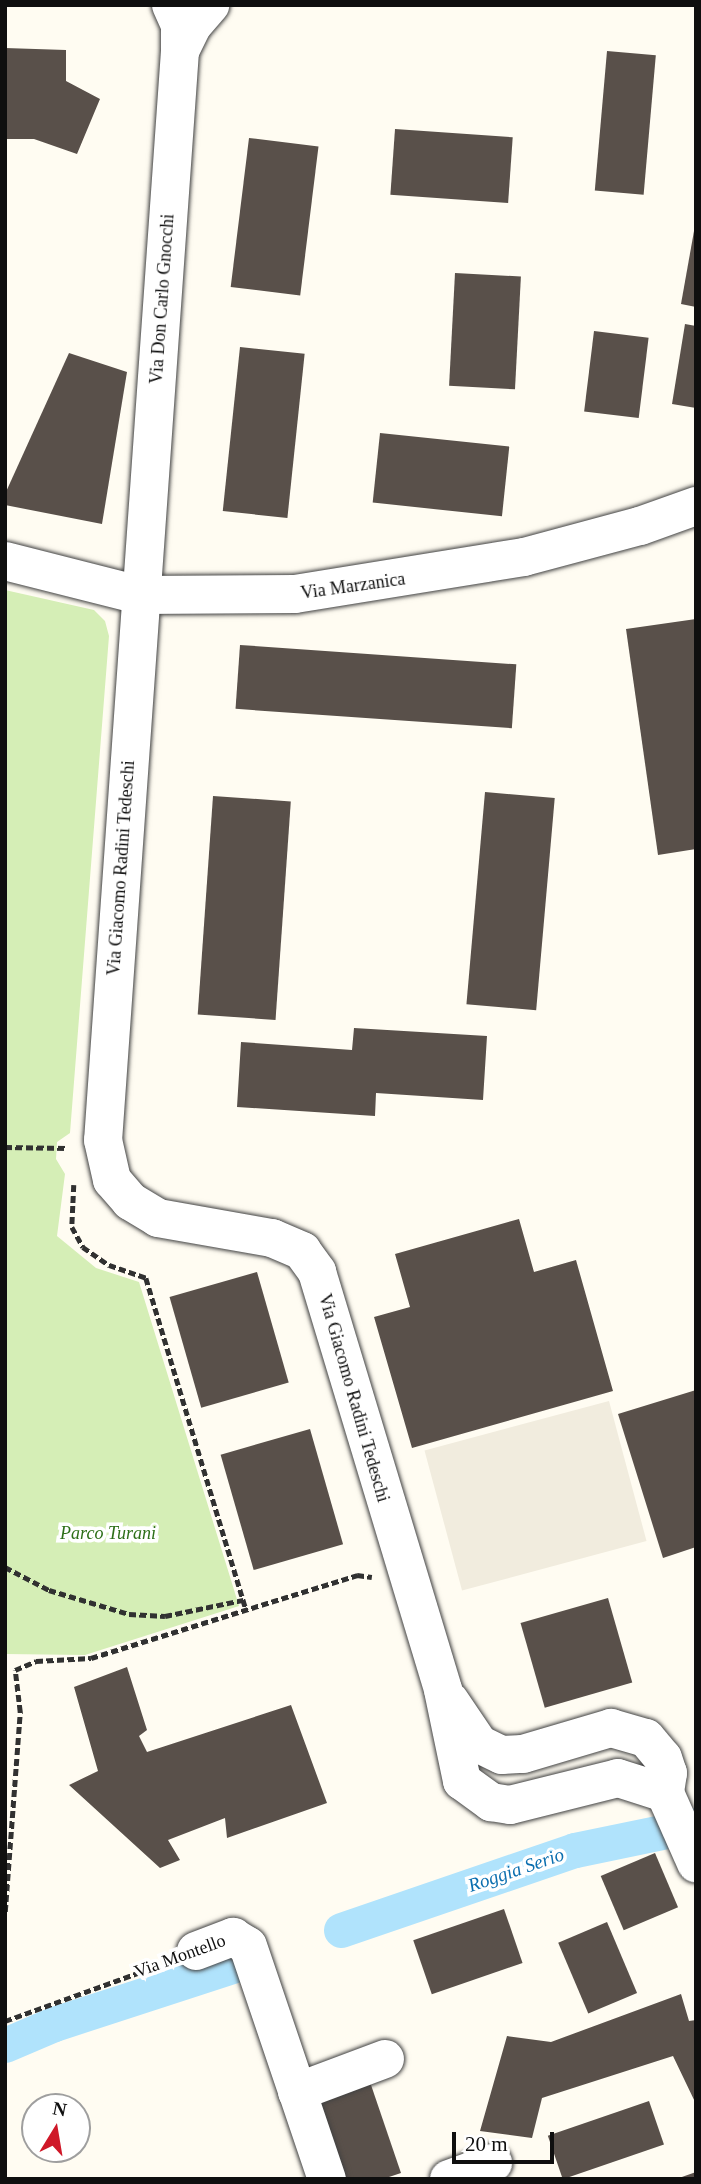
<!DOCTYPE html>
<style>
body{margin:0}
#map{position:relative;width:701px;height:2184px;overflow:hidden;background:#fffcf2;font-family:"Times New Roman",serif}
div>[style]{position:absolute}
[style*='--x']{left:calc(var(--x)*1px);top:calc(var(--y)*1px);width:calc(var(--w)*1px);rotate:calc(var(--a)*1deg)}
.green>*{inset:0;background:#d5eeb6}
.plaza>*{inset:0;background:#f1ecde;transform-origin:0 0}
.canal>*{height:35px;margin:-17.5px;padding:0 17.5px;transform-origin:17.5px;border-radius:17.5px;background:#b0e3fc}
.building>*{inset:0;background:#59504a;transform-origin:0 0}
.path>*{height:4.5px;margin-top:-2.25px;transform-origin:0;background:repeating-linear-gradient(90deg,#313131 0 7px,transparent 0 10.5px)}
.roads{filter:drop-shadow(0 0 2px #424242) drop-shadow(0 0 2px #424242)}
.minor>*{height:38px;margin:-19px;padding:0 19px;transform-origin:19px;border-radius:19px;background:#fff}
span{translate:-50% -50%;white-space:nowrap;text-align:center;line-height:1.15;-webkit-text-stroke:7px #fff;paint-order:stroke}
.street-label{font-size:18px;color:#0f0f0f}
.park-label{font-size:18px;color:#2d6f18;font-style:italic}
.water-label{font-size:19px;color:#0a6eaf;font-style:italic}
.frame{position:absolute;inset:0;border:7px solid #0f0f0f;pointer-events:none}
.north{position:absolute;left:21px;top:2093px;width:70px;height:70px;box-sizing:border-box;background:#fff;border:2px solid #9f9f9f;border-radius:50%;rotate:11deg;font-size:19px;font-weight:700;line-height:28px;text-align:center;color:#0f0f0f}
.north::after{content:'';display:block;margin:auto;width:24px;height:32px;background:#cf1828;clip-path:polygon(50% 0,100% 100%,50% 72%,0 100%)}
.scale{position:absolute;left:452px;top:2132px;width:102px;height:32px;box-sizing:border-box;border:4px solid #0f0f0f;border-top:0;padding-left:9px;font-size:21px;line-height:24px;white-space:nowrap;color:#0f0f0f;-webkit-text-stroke:5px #fff;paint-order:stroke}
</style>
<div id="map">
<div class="green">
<div style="clip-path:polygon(5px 590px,94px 610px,105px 621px,109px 636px,70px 1133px,57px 1142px,56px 1159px,65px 1174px,57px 1236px,96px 1268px,139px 1282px,239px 1606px,85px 1655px,5px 1654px)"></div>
</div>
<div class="plaza">
<div style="left:609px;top:1401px;width:145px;height:191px;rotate:75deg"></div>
</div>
<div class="canal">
<div style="--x:341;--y:1930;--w:247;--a:-18.9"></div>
<div style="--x:575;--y:1850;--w:124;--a:-11.7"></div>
<div style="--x:5;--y:2045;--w:53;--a:-23.2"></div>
<div style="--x:54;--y:2024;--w:187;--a:-18"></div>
</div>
<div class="building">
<div style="clip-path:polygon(5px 48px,66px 50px,66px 81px,100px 99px,77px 154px,34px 139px,5px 139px)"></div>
<div style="left:607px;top:51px;width:49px;height:140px;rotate:5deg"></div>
<div style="left:395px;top:129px;width:118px;height:66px;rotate:4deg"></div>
<div style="left:249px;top:138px;width:70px;height:150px;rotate:7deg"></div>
<div style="clip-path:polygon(694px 231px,696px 232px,696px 307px,681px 304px)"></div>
<div style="left:455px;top:273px;width:66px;height:113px;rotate:3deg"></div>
<div style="clip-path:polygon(685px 324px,696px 326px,696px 408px,672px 404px)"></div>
<div style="left:594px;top:331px;width:55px;height:81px;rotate:7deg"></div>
<div style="left:240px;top:347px;width:65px;height:165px;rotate:6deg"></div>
<div style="clip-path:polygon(69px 353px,127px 372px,102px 524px,5px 505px,5px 494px)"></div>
<div style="left:380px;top:433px;width:130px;height:70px;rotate:6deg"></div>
<div style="clip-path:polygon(696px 619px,696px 849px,658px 855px,626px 629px)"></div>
<div style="left:240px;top:645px;width:277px;height:64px;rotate:4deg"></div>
<div style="left:485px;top:792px;width:70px;height:213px;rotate:5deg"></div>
<div style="left:213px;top:796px;width:78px;height:219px;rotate:4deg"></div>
<div style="clip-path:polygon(354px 1028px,487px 1036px,483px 1100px,376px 1093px,375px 1116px,237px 1107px,241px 1042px,352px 1050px)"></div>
<div style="clip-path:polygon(519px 1219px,534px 1272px,576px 1260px,613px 1391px,412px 1448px,374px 1317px,410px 1307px,395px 1254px)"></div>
<div style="left:257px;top:1272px;width:115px;height:91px;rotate:74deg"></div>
<div style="clip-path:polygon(696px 1390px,696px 1547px,663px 1558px,618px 1414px)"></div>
<div style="left:310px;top:1429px;width:120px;height:93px;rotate:74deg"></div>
<div style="left:608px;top:1598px;width:88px;height:91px;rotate:74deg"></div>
<div style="clip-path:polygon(127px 1667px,147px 1730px,139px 1736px,147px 1752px,291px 1705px,327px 1803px,227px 1838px,225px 1818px,168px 1840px,180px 1860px,160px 1868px,69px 1785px,98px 1771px,74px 1687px)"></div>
<div style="left:655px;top:1853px;width:59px;height:59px;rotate:67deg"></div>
<div style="left:504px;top:1909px;width:57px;height:96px;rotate:71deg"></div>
<div style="left:607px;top:1922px;width:77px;height:53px;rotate:67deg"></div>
<div style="clip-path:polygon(681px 1994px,689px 2021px,696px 2020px,696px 2104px,673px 2056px,542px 2098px,532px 2138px,480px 2131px,507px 2036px,551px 2042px)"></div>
<div style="clip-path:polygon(370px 2082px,401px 2173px,383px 2179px,344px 2179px,317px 2100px)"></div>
<div style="left:649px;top:2101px;width:46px;height:107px;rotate:71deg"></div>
<div style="clip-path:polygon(696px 2172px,696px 2179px,679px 2179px,679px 2178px)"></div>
</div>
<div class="path">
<div style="--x:5;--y:1147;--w:62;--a:0.9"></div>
<div style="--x:74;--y:1185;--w:42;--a:92.7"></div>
<div style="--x:72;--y:1227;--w:23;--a:61"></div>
<div style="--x:83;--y:1247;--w:32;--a:35"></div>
<div style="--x:109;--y:1265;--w:39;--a:19"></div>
<div style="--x:146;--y:1278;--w:347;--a:73.2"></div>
<div style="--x:5;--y:1567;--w:50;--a:27.6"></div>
<div style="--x:49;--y:1590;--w:84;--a:16.7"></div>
<div style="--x:129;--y:1614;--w:36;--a:3"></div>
<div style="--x:165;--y:1616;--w:80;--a:-11.6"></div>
<div style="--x:5;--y:1912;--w:201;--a:-85.7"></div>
<div style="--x:20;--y:1712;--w:42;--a:-96.8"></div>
<div style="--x:15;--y:1670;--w:23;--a:-23"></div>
<div style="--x:36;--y:1661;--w:55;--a:-3.1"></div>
<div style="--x:91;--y:1658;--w:279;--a:-17.3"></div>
<div style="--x:357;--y:1575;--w:15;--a:8"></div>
<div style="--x:5;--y:2021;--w:170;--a:-19.9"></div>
</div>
<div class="roads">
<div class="minor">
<div style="--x:171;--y:5;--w:22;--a:66"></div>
<div style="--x:180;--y:25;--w:26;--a:90"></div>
<div style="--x:180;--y:51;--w:1092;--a:94.04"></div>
<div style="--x:103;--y:1140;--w:41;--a:77.3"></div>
<div style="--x:112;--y:1180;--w:28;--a:49"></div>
<div style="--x:130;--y:1201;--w:33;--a:31"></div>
<div style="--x:158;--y:1218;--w:116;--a:10"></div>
<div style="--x:272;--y:1238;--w:33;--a:23"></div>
<div style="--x:302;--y:1251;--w:26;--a:54"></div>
<div style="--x:317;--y:1272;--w:437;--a:73.2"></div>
<div style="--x:443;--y:1690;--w:93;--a:78.2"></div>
<div style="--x:462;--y:1781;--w:36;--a:36"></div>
<div style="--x:491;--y:1802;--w:19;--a:9"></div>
<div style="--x:510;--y:1805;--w:111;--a:-14"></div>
<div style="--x:618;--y:1778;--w:49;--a:17.7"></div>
<div style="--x:180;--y:51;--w:28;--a:-64"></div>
<div style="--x:192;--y:26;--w:28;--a:-49"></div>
<div style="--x:5;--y:561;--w:138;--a:14.2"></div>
<div style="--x:139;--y:595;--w:156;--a:-0.4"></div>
<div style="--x:295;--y:594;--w:232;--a:-9.2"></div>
<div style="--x:524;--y:557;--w:120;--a:-15"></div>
<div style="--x:640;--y:526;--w:59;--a:-19.7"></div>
<div style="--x:450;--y:1701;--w:52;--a:56"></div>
<div style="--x:479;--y:1744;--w:25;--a:26"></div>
<div style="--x:502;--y:1755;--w:21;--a:-3"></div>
<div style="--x:523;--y:1754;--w:92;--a:-16.5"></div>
<div style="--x:611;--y:1728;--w:36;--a:16"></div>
<div style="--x:646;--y:1738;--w:26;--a:50"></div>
<div style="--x:663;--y:1758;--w:16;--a:72"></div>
<div style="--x:668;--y:1773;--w:20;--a:99"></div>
<div style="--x:665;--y:1793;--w:77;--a:66.1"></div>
<div style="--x:196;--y:1951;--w:40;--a:-21"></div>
<div style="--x:233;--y:1937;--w:17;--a:31"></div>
<div style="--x:248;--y:1946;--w:246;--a:71.3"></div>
<div style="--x:297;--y:2092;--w:94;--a:-20.6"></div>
<div style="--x:449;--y:2179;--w:47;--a:-20"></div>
</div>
</div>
<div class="street-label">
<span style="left:162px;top:299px;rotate:-86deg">Via Don Carlo Gnocchi</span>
<span style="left:353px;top:586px;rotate:-8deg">Via Marzanica</span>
<span style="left:121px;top:868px;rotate:-86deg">Via Giacomo Radini Tedeschi</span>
<span style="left:354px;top:1398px;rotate:74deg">Via Giacomo Radini Tedeschi</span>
<span style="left:180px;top:1956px;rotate:-20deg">Via Montello</span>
</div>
<div class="park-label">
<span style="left:108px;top:1533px">Parco Turani</span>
</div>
<div class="water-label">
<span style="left:516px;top:1870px;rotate:-19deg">Roggia Serio</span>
</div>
<div class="frame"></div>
<div class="north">N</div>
<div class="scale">20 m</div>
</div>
